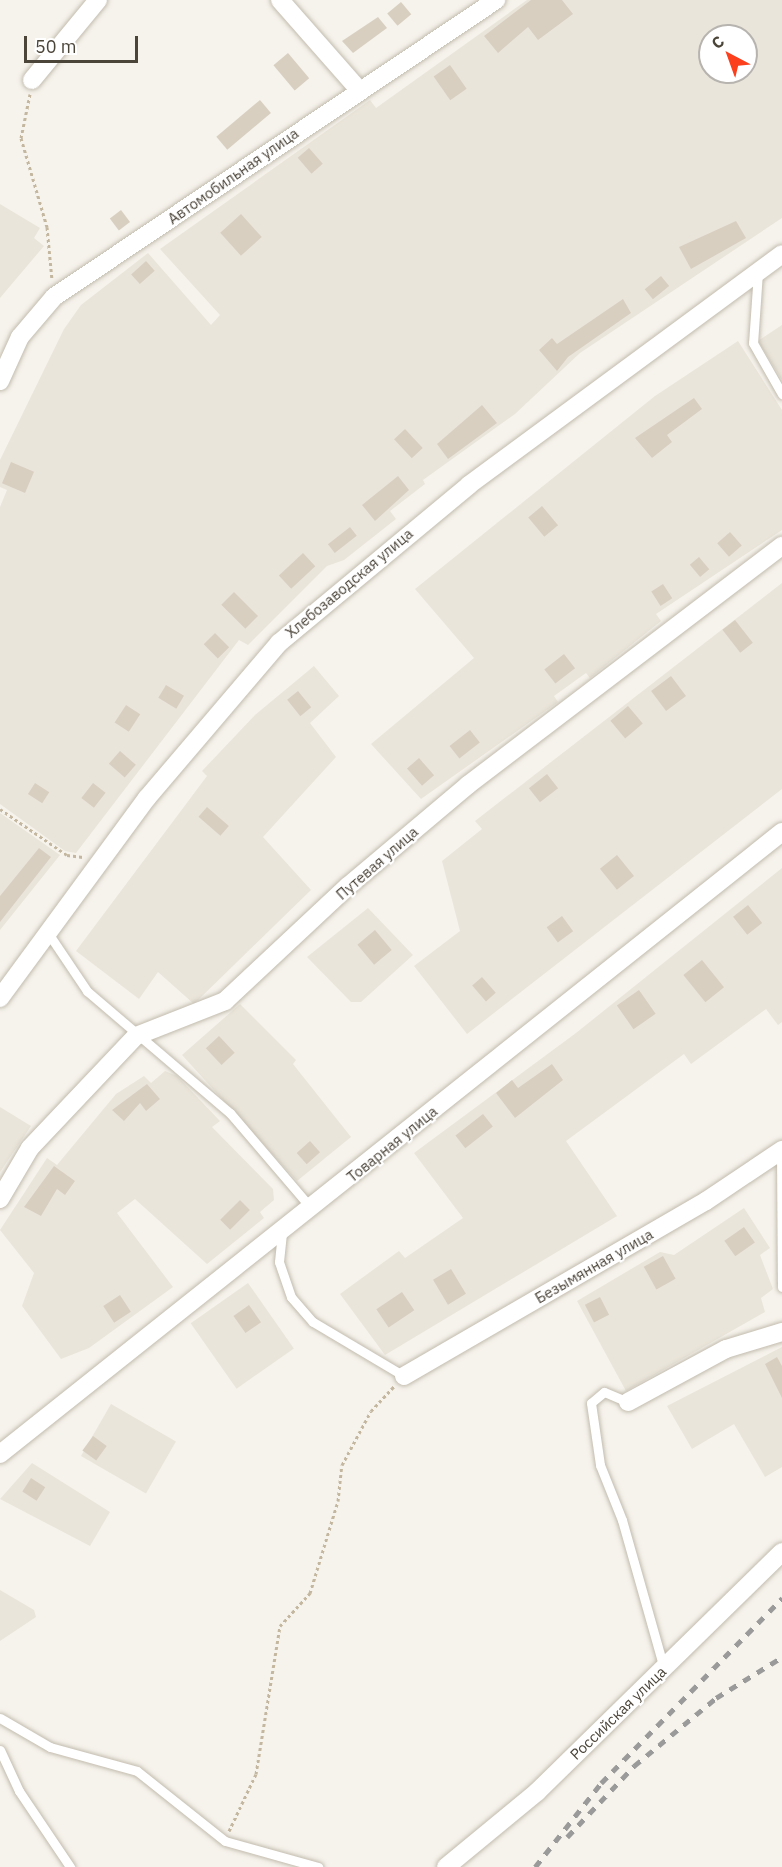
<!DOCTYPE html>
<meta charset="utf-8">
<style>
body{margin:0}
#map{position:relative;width:782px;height:1867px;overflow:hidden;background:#f6f3ec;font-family:"IBM Plex Sans",sans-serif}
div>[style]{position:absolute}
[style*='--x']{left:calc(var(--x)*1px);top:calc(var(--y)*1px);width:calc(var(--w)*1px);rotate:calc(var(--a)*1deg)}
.residential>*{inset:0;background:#eae5da;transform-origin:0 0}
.building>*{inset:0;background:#d8cfc1;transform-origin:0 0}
.path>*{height:3px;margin-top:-1.5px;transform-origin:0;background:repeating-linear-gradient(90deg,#c4b79f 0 3px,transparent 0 6px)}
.roads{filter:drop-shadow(0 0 2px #c2bbae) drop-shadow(0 0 2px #c2bbae)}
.lane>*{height:9px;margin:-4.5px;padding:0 4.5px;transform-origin:4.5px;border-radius:4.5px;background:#fff}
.street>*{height:18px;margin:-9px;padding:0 9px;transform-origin:9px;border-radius:9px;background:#fff}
.rail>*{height:4.5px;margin-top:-2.25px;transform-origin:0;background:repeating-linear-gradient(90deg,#9a9a9a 0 8px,transparent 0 16px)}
span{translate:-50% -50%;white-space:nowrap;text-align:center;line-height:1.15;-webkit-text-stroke:4.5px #fff;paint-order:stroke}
.street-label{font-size:15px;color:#4b4439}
.north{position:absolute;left:698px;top:24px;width:60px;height:60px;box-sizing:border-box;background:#fff;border:2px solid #b7b4b0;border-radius:50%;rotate:319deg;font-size:16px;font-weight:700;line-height:24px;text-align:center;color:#4b4439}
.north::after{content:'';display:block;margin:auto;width:21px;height:27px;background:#fc3f1d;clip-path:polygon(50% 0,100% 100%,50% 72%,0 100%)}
.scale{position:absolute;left:24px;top:36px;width:114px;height:27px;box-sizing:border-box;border:3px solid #4b4439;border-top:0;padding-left:8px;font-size:18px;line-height:21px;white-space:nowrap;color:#4b4439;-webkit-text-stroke:4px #fff;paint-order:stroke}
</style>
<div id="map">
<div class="residential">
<div style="clip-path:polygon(evenodd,527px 0,782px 0,782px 218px,580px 353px,515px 414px,423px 480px,425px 484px,390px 511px,396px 519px,344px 560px,327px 566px,248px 645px,239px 640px,76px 853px,65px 851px,0 804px,0 507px,7px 490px,0 487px,0 460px,64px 329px,81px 305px,148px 253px,211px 325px,220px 315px,160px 249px,370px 100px,376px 108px,527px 0,710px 36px,746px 36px,746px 72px,710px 72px,710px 36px)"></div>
<div style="clip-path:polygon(0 204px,40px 228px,34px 238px,44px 246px,0 298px)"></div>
<div style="clip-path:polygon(782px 325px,782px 380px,758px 341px)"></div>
<div style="clip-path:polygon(738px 341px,782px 410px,782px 530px,656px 614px,661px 621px,590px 678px,586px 673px,554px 696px,558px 702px,421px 799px,371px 744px,474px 658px,415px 589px,655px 396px)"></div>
<div style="clip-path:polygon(782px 583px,782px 789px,467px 1034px,414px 966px,460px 931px,442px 861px,482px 829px,475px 821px)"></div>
<div style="clip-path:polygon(314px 666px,339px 696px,310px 723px,336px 757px,263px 837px,311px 890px,194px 1004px,158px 972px,139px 999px,76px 951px,207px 776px,202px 771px,255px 715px)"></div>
<div style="clip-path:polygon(0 813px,60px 855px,0 930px)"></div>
<div style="clip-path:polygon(782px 868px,782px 1022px,778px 1025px,766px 1009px,691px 1064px,684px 1054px,566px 1141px,617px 1216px,385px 1355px,340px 1294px,399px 1251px,405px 1258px,463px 1218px,414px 1153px,576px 1033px)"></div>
<div style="clip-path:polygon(368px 908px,413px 955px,361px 1002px,351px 1002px,307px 957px)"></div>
<div style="clip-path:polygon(240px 1004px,296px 1060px,293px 1064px,351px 1137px,297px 1181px,182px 1055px)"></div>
<div style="clip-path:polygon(165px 1071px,177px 1076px,220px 1121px,212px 1127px,273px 1189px,274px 1200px,260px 1212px,264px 1218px,207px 1264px,135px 1199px,117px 1213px,173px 1287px,89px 1348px,61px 1359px,22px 1306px,34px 1273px,0 1230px,47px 1158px,57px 1165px,116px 1094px,144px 1076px,151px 1083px)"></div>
<div style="clip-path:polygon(0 1107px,31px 1126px,0 1172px)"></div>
<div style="clip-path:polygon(744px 1208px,770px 1248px,760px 1255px,773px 1289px,761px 1298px,765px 1312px,626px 1391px,577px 1301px,660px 1252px,674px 1255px)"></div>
<div style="left:248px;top:1283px;width:80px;height:70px;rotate:55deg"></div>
<div style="clip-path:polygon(782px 1347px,782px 1467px,765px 1477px,734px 1424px,692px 1449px,667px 1406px)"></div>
<div style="left:111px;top:1404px;width:75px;height:60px;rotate:30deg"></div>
<div style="clip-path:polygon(32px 1463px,110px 1512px,90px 1546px,0 1499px)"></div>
<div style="clip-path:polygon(0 1590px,34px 1610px,36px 1617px,0 1641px)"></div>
</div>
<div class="building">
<div style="clip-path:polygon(531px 0,562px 0,573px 14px,538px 40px,528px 27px,498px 53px,484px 36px)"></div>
<div style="left:401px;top:2px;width:16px;height:18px;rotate:50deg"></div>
<div style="clip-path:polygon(378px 17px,387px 28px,353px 53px,342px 41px)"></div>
<div style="left:288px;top:53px;width:33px;height:19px;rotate:50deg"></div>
<div style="left:450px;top:65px;width:29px;height:20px;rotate:55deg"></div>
<div style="left:260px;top:100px;width:17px;height:57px;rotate:50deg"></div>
<div style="left:309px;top:148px;width:21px;height:15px;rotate:49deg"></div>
<div style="left:121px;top:210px;width:15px;height:14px;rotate:53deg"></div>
<div style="left:241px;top:214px;width:31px;height:28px;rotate:48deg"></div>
<div style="clip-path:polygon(736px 221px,746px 238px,691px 269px,679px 247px)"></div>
<div style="left:146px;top:261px;width:13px;height:20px;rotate:48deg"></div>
<div style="left:661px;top:276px;width:13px;height:21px;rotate:51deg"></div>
<div style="clip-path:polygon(623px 299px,631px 313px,568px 357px,557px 371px,539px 350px,552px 338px,557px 344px)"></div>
<div style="clip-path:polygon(694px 398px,702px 409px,667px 435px,672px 442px,652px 458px,635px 438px)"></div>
<div style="clip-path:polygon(482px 405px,497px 423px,448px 459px,437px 444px)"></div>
<div style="left:405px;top:429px;width:26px;height:15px;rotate:47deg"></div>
<div style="left:11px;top:462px;width:25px;height:23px;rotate:23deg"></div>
<div style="clip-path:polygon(398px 476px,409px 490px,375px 521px,362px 505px)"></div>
<div style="left:542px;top:506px;width:25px;height:18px;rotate:50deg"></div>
<div style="left:350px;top:527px;width:11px;height:28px;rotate:52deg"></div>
<div style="left:730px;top:532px;width:18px;height:17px;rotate:49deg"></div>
<div style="left:303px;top:553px;width:18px;height:33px;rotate:47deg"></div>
<div style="left:699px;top:557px;width:16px;height:12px;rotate:50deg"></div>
<div style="left:663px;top:584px;width:17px;height:14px;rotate:57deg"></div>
<div style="left:234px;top:592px;width:34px;height:18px;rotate:45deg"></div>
<div style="left:735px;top:620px;width:29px;height:16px;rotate:52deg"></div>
<div style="left:215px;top:633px;width:20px;height:16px;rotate:45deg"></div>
<div style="left:564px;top:654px;width:18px;height:25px;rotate:52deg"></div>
<div style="left:671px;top:676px;width:25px;height:25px;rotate:53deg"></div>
<div style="left:166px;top:685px;width:21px;height:15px;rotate:31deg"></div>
<div style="left:298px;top:691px;width:21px;height:14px;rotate:51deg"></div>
<div style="left:126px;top:705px;width:17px;height:21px;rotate:33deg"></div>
<div style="left:628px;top:706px;width:23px;height:23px;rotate:50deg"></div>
<div style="left:470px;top:730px;width:16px;height:26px;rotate:52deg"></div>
<div style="left:120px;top:751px;width:21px;height:17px;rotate:41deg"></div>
<div style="left:419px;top:758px;width:23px;height:16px;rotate:49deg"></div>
<div style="left:547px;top:774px;width:18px;height:23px;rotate:52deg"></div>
<div style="left:35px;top:783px;width:17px;height:13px;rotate:33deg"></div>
<div style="left:93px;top:783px;width:16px;height:19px;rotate:38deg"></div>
<div style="left:207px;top:807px;width:29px;height:13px;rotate:41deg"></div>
<div style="clip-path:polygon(39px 848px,51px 857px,0 922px,0 896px)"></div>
<div style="left:617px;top:855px;width:27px;height:22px;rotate:51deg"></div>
<div style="left:748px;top:905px;width:23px;height:19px;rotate:52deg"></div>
<div style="left:562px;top:916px;width:19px;height:19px;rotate:54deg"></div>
<div style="left:375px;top:930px;width:26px;height:23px;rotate:50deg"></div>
<div style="left:702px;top:960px;width:35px;height:24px;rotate:51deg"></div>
<div style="left:482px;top:977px;width:21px;height:13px;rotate:49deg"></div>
<div style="left:639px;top:990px;width:29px;height:27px;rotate:55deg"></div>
<div style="left:219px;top:1036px;width:23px;height:18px;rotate:47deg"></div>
<div style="clip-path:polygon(552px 1064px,563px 1080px,515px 1118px,496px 1093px,512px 1080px,518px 1088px)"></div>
<div style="clip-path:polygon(147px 1084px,160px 1099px,146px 1111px,140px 1103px,124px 1121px,112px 1110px)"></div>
<div style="left:483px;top:1114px;width:16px;height:35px;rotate:52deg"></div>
<div style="left:310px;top:1141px;width:15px;height:18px;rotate:48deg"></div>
<div style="clip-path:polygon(54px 1166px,75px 1181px,65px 1195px,57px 1189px,41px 1216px,24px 1207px)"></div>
<div style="left:240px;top:1200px;width:14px;height:28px;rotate:45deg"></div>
<div style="left:744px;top:1227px;width:19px;height:24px;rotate:55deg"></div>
<div style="left:663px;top:1256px;width:26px;height:22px;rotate:61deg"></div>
<div style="left:451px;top:1269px;width:29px;height:21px;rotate:59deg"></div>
<div style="left:402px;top:1292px;width:22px;height:31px;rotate:56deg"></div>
<div style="left:120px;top:1295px;width:20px;height:20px;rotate:57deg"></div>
<div style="left:600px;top:1297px;width:20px;height:17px;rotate:63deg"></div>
<div style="left:249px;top:1305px;width:21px;height:19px;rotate:55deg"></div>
<div style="clip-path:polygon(777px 1357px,782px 1366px,782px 1398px,765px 1364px)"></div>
<div style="left:93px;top:1436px;width:17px;height:18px;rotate:36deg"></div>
<div style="left:31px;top:1478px;width:17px;height:16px;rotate:33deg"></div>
</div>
<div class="path">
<div style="--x:30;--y:94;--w:45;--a:101.6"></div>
<div style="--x:21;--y:138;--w:93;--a:73.7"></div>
<div style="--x:47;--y:227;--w:53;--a:84.6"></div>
<div style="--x:0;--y:809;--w:81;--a:34.5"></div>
<div style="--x:67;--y:855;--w:16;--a:7"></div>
<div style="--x:229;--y:1831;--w:63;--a:-64.7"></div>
<div style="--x:256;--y:1774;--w:150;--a:-80.8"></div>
<div style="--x:280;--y:1626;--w:45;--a:-47.7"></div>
<div style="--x:310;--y:1593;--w:96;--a:-73.1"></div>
<div style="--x:338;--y:1501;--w:36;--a:-84"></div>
<div style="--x:342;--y:1465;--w:61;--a:-61.8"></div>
<div style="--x:371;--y:1411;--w:34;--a:-47"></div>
</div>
<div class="roads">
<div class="lane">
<div style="--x:758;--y:272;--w:71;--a:94"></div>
<div style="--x:753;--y:343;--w:59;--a:60.4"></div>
<div style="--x:48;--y:933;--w:70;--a:56.1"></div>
<div style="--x:87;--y:991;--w:188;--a:40.5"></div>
<div style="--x:230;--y:1113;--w:126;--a:49.5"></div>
<div style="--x:781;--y:1151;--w:136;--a:89.6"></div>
<div style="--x:282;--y:1233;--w:29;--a:96"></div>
<div style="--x:279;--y:1262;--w:37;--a:71"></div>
<div style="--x:291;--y:1297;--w:33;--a:49"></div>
<div style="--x:313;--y:1322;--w:106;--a:30.7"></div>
<div style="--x:628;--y:1402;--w:26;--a:-157"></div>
<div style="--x:604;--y:1392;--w:17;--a:140"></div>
<div style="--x:591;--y:1403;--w:63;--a:81.7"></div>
<div style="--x:600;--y:1465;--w:59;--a:68.2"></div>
<div style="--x:622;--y:1520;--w:154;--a:74.2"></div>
<div style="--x:0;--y:1718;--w:58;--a:30.1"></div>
<div style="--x:50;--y:1747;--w:90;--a:15.4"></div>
<div style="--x:137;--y:1771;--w:112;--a:38.5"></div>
<div style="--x:225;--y:1841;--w:97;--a:15.6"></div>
<div style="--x:0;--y:1750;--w:45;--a:65.1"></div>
<div style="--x:19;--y:1791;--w:92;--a:56.1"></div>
</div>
<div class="street">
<div style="--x:280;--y:0;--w:120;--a:48.7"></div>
<div style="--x:32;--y:80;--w:104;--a:-50.5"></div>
<div style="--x:0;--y:381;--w:48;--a:-65.6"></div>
<div style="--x:20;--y:337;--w:52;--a:-49.6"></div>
<div style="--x:54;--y:297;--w:533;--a:-33.9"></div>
<div style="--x:0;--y:998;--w:248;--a:-53.7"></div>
<div style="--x:147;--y:798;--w:204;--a:-49.6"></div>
<div style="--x:279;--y:643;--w:247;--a:-39.7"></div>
<div style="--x:469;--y:485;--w:389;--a:-36.4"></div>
<div style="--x:0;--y:1199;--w:59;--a:-59.5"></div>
<div style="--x:30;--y:1148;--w:154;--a:-46.6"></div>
<div style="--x:136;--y:1036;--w:96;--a:-21.5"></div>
<div style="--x:225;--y:1001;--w:168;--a:-43.1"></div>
<div style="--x:348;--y:886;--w:157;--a:-40.1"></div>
<div style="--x:468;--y:785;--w:395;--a:-37.3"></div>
<div style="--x:404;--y:1376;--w:349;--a:-30.1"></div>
<div style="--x:706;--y:1201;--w:92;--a:-33.9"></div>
<div style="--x:628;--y:1402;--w:111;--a:-28.4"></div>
<div style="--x:726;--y:1349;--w:59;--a:-16.9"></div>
<div style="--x:0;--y:1454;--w:999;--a:-38.5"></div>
<div style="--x:446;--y:1867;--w:118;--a:-39.5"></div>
<div style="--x:537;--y:1792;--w:343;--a:-44.4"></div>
</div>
</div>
<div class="rail">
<div style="--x:567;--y:1837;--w:98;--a:-46.7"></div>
<div style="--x:634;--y:1766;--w:107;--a:-39.7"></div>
<div style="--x:716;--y:1698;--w:78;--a:-31.8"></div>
<div style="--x:535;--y:1867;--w:107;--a:-51.8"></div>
<div style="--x:601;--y:1783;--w:259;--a:-45.6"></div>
</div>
<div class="street-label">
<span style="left:233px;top:176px;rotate:-35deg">Автомобильная улица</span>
<span style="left:349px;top:583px;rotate:-40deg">Хлебозаводская улица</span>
<span style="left:377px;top:863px;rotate:-41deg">Путевая улица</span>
<span style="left:392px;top:1144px;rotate:-39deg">Товарная улица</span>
<span style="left:594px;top:1266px;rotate:-30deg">Безымянная улица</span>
<span style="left:618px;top:1713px;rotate:-44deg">Российская улица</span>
</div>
<div class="north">С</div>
<div class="scale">50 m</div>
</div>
